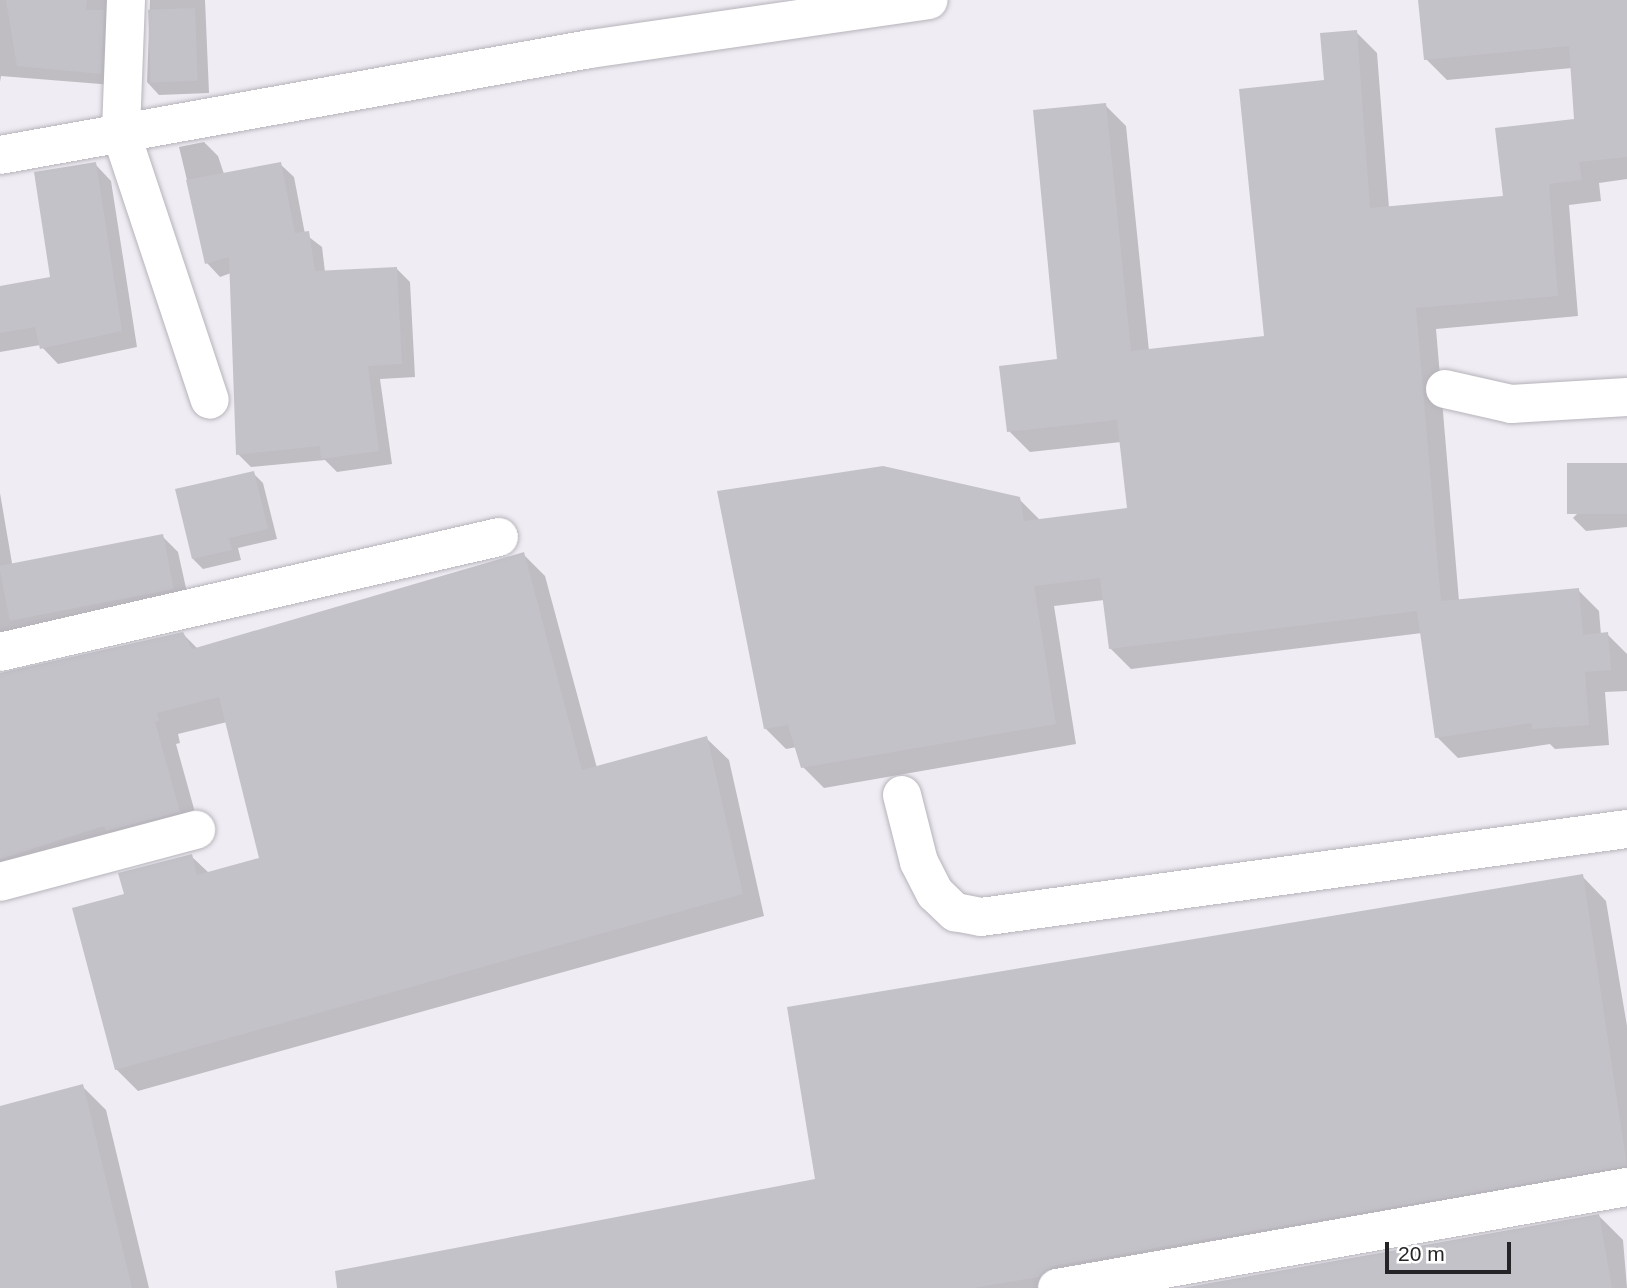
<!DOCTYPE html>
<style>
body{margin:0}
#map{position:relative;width:1627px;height:1288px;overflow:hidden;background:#efecf3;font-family:Arial,sans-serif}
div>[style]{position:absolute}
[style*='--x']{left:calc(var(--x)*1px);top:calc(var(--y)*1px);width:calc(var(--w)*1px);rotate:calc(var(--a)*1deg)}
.shadow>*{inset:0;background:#0003}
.building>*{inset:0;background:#c4c2c9;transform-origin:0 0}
.roads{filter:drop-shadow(0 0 2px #b6b3ba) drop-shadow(0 0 2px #b6b3ba)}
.minor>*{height:38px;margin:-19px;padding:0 19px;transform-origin:19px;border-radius:19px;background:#fff}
span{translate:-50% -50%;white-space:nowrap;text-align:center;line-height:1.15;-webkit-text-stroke:5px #fff;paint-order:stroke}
.scale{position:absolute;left:1385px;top:1242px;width:126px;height:32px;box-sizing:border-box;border:4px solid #242325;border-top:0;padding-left:9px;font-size:21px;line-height:24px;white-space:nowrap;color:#242325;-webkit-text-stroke:5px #fff;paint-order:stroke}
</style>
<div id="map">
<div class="shadow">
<div style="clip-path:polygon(0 0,124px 0,113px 85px,1px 76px,0 82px)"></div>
<div style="clip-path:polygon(150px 0,205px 0,209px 93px,159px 95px,147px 82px)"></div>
<div style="clip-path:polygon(1420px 0,1627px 0,1627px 179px,1599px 183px,1601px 201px,1569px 205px,1578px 316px,1436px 329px,1459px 601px,1578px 590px,1599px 611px,1601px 635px,1607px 634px,1627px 654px,1627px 691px,1605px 692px,1609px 745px,1555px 749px,1550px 744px,1458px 758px,1437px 737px,1422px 633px,1131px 669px,1110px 648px,1104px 600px,1054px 606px,1076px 744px,824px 788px,803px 767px,797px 747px,786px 749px,765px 728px,1019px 499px,1041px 521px,1128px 510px,1121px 442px,1030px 452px,1009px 431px,1059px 361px,1105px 105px,1126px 126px,1149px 351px,1266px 337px,1325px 82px,1356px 32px,1377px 53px,1389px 208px,1505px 198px,1575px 120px,1572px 68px,1447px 80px,1426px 59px)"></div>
<div style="clip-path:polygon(204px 142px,218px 156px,224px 174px,280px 164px,294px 177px,305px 234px,322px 247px,325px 272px,396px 268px,410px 282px,415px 377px,380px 379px,392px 464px,337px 472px,325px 460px,251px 467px,238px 454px,231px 273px,220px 277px,207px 263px,179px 147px)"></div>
<div style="clip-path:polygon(95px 164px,111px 181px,137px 347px,58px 364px,40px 345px,0 352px,0 288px,52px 279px)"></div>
<div style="clip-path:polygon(1627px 464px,1627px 527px,1586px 531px,1573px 518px)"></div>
<div style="clip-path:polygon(253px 473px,263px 483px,277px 539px,238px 548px,241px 560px,203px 569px,193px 559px)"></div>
<div style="clip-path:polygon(0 493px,13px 569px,162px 536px,178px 552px,190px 606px,0 652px)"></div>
<div style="clip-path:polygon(523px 554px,545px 576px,597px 768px,706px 738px,729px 760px,764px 916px,138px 1091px,116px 1069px,126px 896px,191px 856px,209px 873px,261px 859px,227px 722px,178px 734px,180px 743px,176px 744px,201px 834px,0 901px,0 674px,183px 634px,198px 649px)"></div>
<div style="clip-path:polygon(1582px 876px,1606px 901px,1627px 1026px,1627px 1195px,1090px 1288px,399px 1288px,817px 1181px)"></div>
<div style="clip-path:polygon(82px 1086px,106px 1110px,149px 1288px,0 1288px,0 1108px)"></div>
<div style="clip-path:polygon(1599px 1216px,1623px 1240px,1627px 1288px,1192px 1288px)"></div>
</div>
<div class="building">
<div style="clip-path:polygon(6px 0,87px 0,86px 10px,104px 10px,101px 74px,17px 66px)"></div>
<div style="clip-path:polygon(1418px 0,1627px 0,1627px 157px,1579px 162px,1582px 180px,1549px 184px,1558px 296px,1416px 308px,1441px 601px,1579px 588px,1583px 635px,1608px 632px,1611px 670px,1585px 672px,1589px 725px,1532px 729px,1532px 723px,1435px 738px,1417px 611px,1109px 649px,1100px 578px,1034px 586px,1056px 724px,801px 768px,788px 725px,764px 729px,717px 491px,883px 466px,1020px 497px,1024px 521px,1127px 508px,1117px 420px,1007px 432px,999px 366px,1057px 359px,1033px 110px,1106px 103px,1131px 351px,1264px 336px,1239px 89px,1324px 80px,1320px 33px,1357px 30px,1370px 208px,1503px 196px,1495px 128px,1574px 119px,1569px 46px,1424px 60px)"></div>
<div style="left:195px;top:8px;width:73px;height:47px;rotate:88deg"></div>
<div style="clip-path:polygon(96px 162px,122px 331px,40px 349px,35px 327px,0 333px,0 286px,50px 277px,34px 172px)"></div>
<div style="clip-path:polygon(281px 162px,295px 233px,309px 231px,315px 271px,397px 267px,402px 364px,368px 366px,379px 451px,321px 459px,320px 446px,236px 455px,229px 257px,205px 264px,186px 180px)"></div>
<div style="left:1627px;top:463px;width:51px;height:60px;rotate:90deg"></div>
<div style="clip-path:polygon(254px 471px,268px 529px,229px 538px,232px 550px,192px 559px,175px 489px)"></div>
<div style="left:163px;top:534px;width:56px;height:167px;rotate:79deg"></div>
<div style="clip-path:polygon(524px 552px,582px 770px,707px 736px,743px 894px,115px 1070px,72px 908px,124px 894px,118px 873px,192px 854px,197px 875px,259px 858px,219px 697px,157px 713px,159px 721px,155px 722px,180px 812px,106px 831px,104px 826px,0 859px,0 673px,183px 632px,192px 649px)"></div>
<div style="clip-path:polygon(1583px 874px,1627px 1166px,1053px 1266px,1039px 1277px,973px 1288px,337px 1288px,335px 1271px,815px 1179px,787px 1007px)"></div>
<div style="clip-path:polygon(83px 1084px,132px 1288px,0 1288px,0 1106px)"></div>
<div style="clip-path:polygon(1599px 1214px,1612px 1288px,1182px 1288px)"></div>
</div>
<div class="roads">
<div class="minor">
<div style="--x:126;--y:0;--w:133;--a:92.2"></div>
<div style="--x:121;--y:133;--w:281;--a:71.6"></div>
<div style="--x:0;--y:155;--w:599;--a:-10.19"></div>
<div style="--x:590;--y:49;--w:342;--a:-8.2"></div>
<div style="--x:1445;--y:389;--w:68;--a:12.8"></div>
<div style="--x:1511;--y:404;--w:116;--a:-3.5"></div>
<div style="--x:0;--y:652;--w:512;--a:-12.98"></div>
<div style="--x:902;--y:795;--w:69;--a:75.8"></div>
<div style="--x:919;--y:862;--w:35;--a:63"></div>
<div style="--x:935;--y:893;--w:28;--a:44"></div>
<div style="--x:955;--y:912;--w:26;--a:11"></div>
<div style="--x:981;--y:917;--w:652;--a:-7.76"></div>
<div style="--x:0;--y:882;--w:203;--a:-14.9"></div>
<div style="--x:1057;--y:1288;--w:579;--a:-10.05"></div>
</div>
</div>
<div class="scale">20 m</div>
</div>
